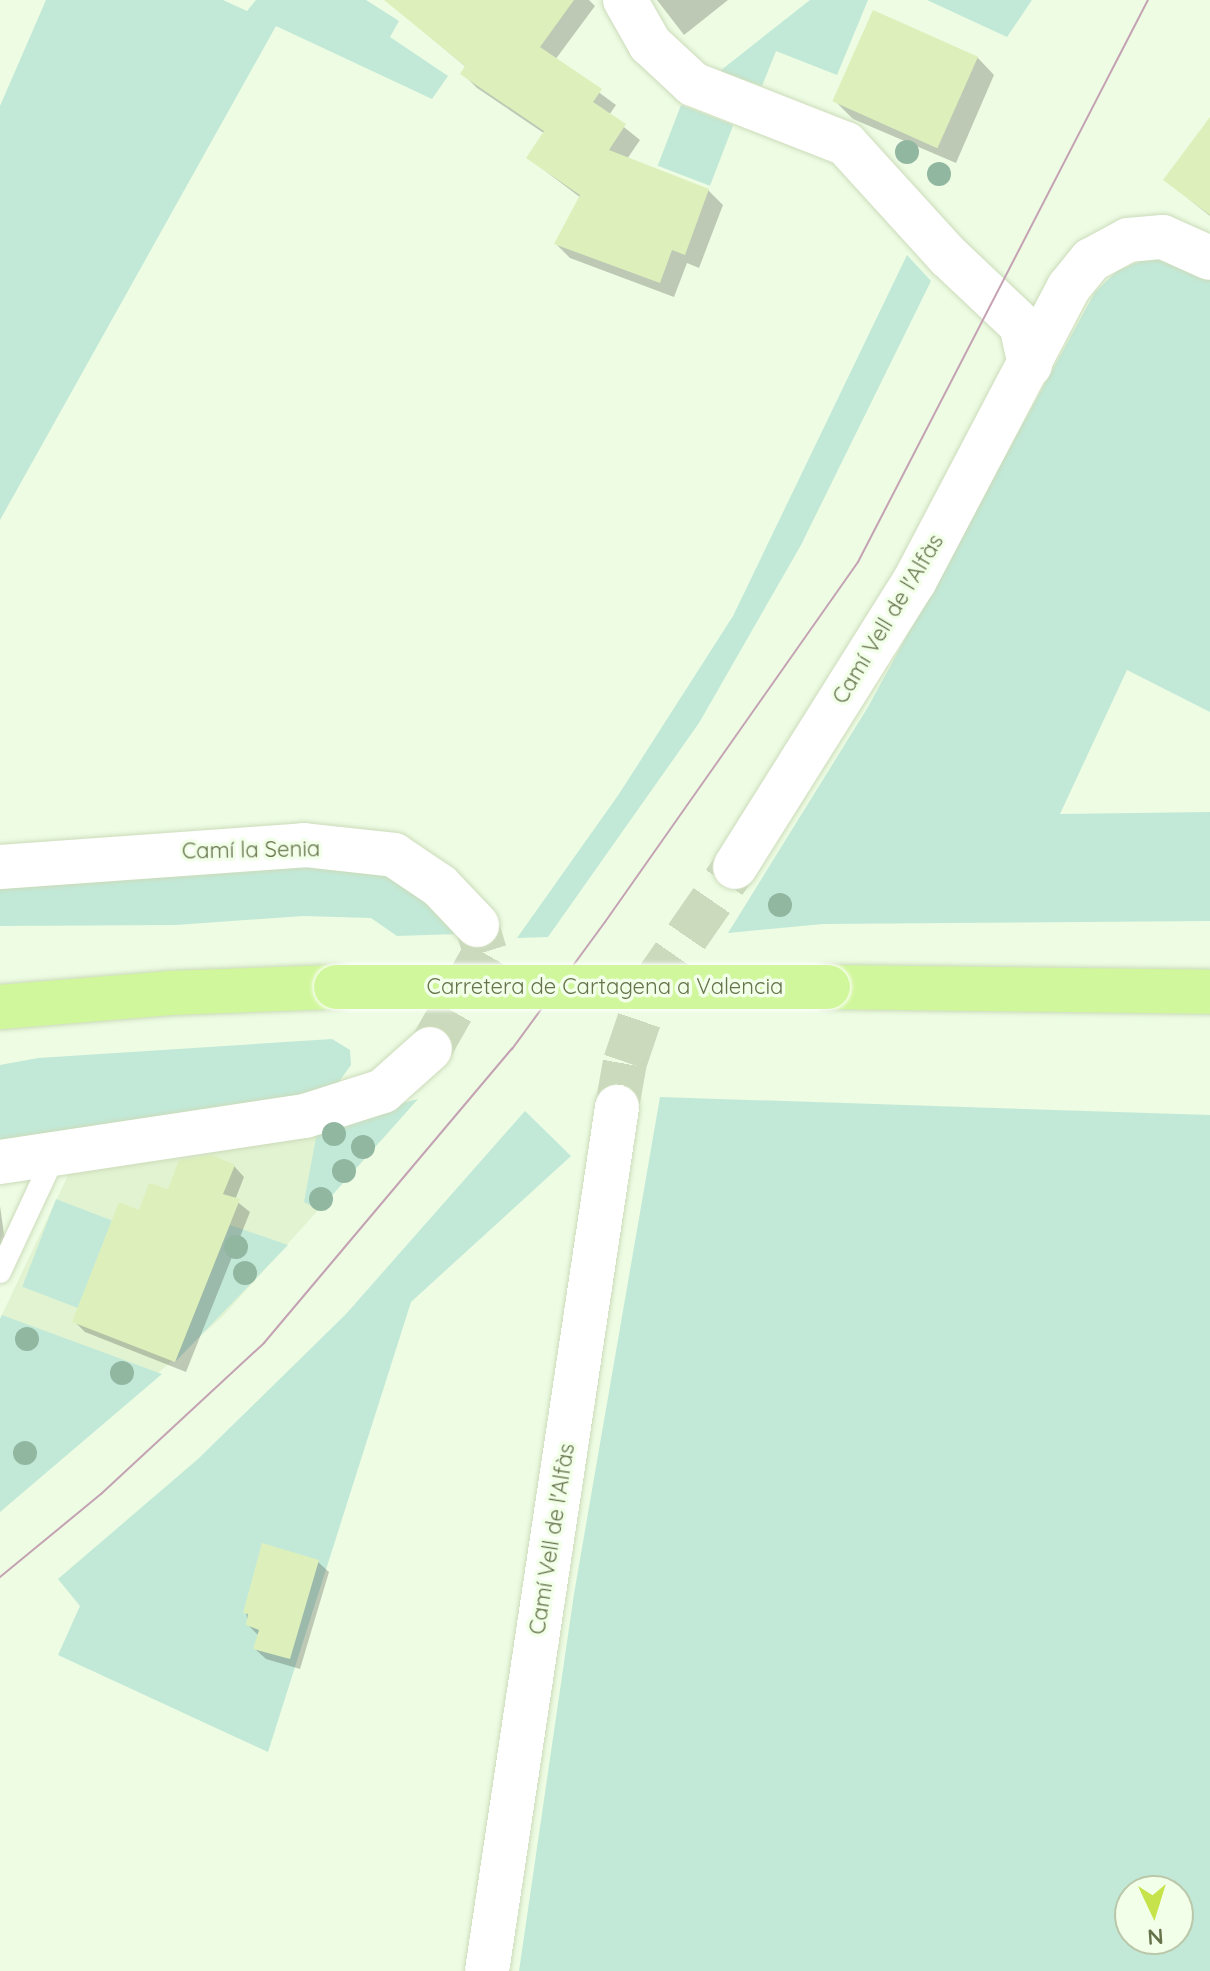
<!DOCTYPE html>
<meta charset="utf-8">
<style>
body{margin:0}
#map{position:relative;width:1210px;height:1971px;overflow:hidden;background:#edfce3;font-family:Quicksand,sans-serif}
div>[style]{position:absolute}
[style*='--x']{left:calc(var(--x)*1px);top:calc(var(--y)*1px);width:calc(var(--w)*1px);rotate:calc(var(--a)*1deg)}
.residential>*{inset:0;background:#e2f3d2}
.green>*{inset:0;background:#c2e9d8;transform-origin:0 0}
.shadow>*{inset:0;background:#0003}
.building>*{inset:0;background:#ddf0bb;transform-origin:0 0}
.minor-tunnel>*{height:44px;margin-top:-22px;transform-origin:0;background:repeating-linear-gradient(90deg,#cbdabd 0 44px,transparent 0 66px)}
.roads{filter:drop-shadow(0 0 2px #ccdbba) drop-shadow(0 0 2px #ccdbba)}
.service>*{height:22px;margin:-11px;padding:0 11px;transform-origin:11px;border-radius:11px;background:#fff}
.minor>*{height:44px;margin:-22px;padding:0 22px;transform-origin:22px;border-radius:22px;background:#fff}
.trunk>*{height:44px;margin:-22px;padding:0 22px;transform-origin:22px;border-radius:22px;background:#d1f79c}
.tram>*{height:2px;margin:-1px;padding:0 1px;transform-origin:1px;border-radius:1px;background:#c4a2b3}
.bridges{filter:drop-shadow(0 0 2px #fff) drop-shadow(0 0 2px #fff)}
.trunk-bridge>*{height:44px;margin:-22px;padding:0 22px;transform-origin:22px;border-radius:22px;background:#d1f79c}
.trees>*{width:24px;height:24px;margin:-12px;border-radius:50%;background:#91b7a1}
span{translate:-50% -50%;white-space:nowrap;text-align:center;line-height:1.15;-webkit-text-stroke:7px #f2ffe9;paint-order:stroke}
.street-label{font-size:22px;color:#66734a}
.north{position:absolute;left:1114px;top:1875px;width:80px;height:80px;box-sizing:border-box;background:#f2ffe9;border:2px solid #bac7a9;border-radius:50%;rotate:176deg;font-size:22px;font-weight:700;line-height:32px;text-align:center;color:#66734a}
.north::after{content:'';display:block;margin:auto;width:28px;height:36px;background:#c6e34b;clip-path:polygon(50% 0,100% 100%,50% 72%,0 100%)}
</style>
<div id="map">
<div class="residential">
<div style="clip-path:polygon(418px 1099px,222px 1317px,0 1512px,0 1319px,71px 1169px,318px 1127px)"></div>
</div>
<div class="green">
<div style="clip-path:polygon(46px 0,223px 0,247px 11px,256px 0,366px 0,399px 21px,390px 37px,448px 76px,432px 99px,276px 26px,0 520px,0 106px)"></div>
<div style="clip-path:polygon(810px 0,868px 0,837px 75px,776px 51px,762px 86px,720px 71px)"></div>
<div style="clip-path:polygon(927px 0,1032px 0,1007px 37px)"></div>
<div style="left:681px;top:105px;width:56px;height:65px;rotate:21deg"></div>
<div style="clip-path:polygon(907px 255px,931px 281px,801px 545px,699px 723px,548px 937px,517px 938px,619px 794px,733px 616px)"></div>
<div style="clip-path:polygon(1154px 255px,1210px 274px,1210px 712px,1127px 670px,1060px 814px,1210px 812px,1210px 921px,823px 924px,728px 933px,868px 707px,1095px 292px,1117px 271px)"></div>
<div style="clip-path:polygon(359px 863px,407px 882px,457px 934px,397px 936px,371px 918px,303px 916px,176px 925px,0 926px,0 876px)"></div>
<div style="clip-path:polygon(332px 1039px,350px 1050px,351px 1065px,333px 1090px,0 1140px,0 1065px,38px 1058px)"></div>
<div style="clip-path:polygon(evenodd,660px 1097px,1210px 1115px,1210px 1971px,519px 1971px,574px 1594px,660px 1097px,1178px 1891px,1178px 1939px,1130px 1939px,1130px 1891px,1178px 1891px)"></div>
<div style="clip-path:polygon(418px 1099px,319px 1210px,304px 1202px,318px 1127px)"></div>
<div style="clip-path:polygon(525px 1111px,571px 1156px,411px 1302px,268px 1752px,58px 1655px,80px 1606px,58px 1579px,198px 1459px,346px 1314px)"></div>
<div style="left:56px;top:1199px;width:60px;height:94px;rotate:21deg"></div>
<div style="clip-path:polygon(230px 1225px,288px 1245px,175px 1362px)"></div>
<div style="clip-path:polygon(2px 1315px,162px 1374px,0 1512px,0 1319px)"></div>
</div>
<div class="shadow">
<div style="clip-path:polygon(386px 0,589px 0,595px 6px,555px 60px,616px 105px,609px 115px,640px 140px,627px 159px,708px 190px,723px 205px,699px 268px,687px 263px,674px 297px,570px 258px,556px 244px,581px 198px,528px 158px,545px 134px,477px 88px,463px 74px,467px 68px)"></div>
<div style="clip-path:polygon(657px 0,728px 0,684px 35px)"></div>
<div style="clip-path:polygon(977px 57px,994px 75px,956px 163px,853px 119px,836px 102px)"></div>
<div style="clip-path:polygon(1210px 125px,1210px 216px,1165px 180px)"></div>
<div style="clip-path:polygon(234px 1166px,244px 1177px,235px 1200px,250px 1212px,186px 1372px,85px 1332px,74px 1321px,140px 1213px,169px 1192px)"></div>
<div style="clip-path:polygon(0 1206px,7px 1255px,0 1256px)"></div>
<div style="clip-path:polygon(318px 1562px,329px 1572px,300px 1669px,266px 1659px,255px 1649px,259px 1636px,248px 1625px,246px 1612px)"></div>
</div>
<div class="building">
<div style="clip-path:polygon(384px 0,574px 0,540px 47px,602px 89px,593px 102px,626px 124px,609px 150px,709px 189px,685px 255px,672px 250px,660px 283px,554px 244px,580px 195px,526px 158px,544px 131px,460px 74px,465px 66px)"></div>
<div style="left:873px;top:10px;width:115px;height:100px;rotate:24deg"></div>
<div style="clip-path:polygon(1210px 117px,1210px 215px,1163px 180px)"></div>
<div style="clip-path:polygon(212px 1155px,235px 1165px,223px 1194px,240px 1199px,175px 1362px,72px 1322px,119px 1202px,139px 1210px,149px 1183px,168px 1189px,179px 1160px)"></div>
<div style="clip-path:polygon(262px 1543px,319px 1560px,290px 1659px,253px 1649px,259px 1630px,246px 1625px,248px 1614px,243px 1613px)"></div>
</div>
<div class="minor-tunnel">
<div style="--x:430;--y:1049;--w:112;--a:-60.4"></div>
<div style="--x:485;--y:952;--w:28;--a:-107"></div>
<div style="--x:617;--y:1107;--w:46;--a:-79.9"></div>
<div style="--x:625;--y:1062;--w:75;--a:-71.3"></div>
<div style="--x:649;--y:991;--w:151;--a:-55.3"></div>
</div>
<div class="roads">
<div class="service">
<div style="--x:0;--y:1272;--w:128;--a:-65"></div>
</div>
<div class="minor">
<div style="--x:625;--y:0;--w:51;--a:60.4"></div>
<div style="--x:650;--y:44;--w:59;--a:42.9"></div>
<div style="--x:693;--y:84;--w:164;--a:21.4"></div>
<div style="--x:846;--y:144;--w:153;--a:47.7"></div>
<div style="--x:949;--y:257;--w:99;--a:43.4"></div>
<div style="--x:1021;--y:325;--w:41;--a:77.3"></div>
<div style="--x:0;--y:867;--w:305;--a:-4.1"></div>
<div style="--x:304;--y:845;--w:91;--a:6.3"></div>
<div style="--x:394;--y:855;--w:55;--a:34"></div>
<div style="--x:440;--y:886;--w:54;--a:46.5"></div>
<div style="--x:735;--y:867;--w:337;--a:-57.9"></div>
<div style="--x:914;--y:582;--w:333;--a:-62.3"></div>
<div style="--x:1069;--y:287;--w:35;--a:-51"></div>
<div style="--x:1091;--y:260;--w:42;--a:-28.4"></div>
<div style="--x:1128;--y:240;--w:35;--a:-5"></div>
<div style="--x:1163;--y:237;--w:51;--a:24.1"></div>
<div style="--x:0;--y:1162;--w:308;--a:-8.6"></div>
<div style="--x:305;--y:1116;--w:82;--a:-17.8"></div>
<div style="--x:383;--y:1091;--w:63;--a:-41.8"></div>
<div style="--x:487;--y:1971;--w:874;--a:-81.44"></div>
</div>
<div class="trunk">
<div style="--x:828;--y:987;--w:382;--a:0.7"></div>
<div style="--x:0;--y:1007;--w:170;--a:-4.7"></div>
<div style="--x:169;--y:993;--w:167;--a:-2.1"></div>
</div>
</div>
<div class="tram">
<div style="--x:0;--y:1577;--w:131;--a:-39.4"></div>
<div style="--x:101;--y:1494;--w:222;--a:-42.8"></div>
<div style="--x:264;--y:1343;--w:385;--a:-49.9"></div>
<div style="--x:512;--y:1049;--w:157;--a:-53.8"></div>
<div style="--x:605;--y:922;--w:440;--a:-54.9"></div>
<div style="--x:858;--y:562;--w:632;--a:-62.71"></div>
</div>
<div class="bridges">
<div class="trunk-bridge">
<div style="--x:336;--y:987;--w:492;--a:0"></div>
</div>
</div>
<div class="trees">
<div style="left:907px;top:152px"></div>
<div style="left:939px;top:174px"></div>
<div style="left:780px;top:905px"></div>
<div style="left:334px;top:1134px"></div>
<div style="left:363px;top:1147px"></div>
<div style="left:344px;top:1171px"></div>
<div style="left:321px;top:1199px"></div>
<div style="left:236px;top:1247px"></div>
<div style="left:245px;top:1273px"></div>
<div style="left:27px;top:1339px"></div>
<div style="left:122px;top:1373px"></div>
<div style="left:25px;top:1453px"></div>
</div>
<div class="street-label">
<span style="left:888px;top:619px;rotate:-59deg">Camí Vell de l'Alfàs</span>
<span style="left:251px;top:850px;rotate:-1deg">Camí la Senia</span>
<span style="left:605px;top:987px">Carretera de Cartagena a Valencia</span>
<span style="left:552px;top:1539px;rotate:-81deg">Camí Vell de l'Alfàs</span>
</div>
<div class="north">N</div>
</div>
